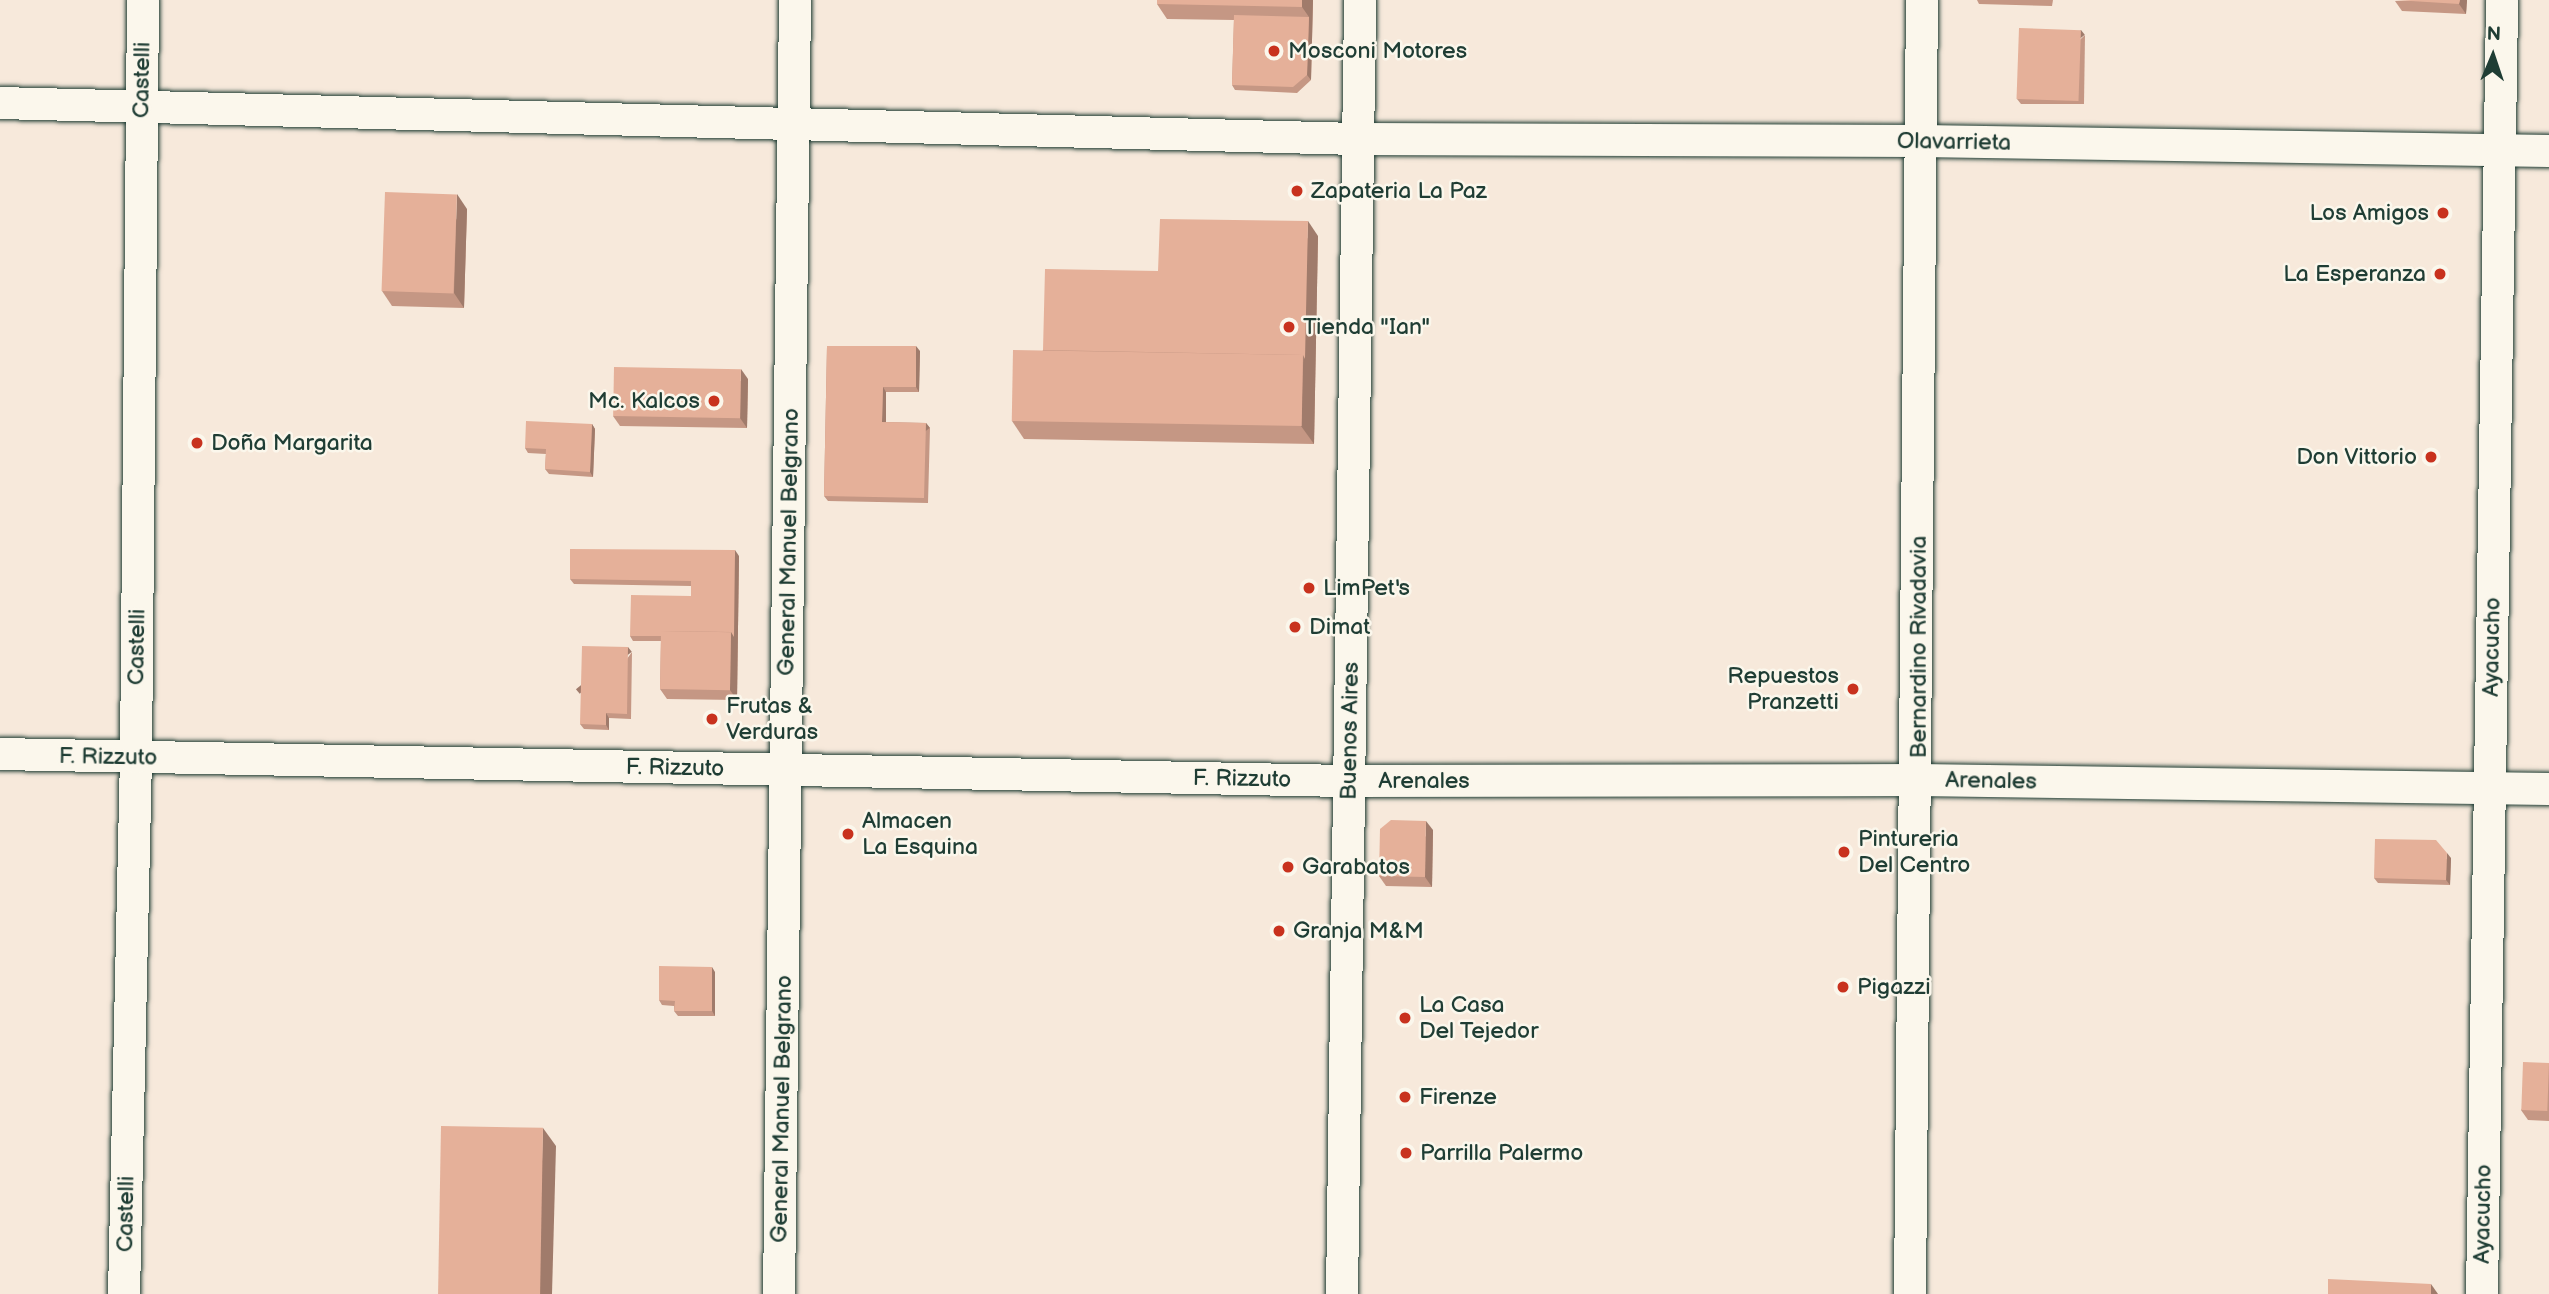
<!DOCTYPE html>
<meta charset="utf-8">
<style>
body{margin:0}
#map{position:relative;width:2549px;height:1294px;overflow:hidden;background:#f7e9db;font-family:"Balsamiq Sans",sans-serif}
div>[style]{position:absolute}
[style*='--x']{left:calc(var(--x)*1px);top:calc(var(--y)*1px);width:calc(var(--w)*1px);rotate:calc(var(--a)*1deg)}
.roads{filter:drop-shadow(0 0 2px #1f3d34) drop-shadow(0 0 2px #1f3d34)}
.minor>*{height:32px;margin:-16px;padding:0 16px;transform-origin:16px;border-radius:16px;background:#fbf7ec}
.wall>*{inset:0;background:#c59784}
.shaded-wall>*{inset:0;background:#a07b6b;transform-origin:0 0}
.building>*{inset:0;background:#e5b099;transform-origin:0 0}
.dots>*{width:19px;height:19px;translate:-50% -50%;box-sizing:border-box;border:4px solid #fbf7ec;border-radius:50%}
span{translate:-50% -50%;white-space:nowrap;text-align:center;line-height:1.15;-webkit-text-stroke:5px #fbf7ec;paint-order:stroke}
.poi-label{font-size:23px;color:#1f3d34}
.left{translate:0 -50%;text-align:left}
.right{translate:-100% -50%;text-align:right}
.street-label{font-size:23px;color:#1f3d34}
.north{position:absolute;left:2458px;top:21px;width:70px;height:70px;-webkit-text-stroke:5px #fbf7ec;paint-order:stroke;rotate:2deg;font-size:19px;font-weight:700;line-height:28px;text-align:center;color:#1f3d34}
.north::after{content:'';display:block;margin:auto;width:24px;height:32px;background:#1f3d34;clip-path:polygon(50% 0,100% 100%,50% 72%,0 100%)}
</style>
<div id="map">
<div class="roads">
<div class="minor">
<div style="--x:0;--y:103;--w:1359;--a:1.52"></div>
<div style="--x:1359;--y:139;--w:562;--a:0.2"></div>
<div style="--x:1921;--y:141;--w:628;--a:0.91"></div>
<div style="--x:0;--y:754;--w:1350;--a:1.15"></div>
<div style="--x:1350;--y:781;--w:568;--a:-0.1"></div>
<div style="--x:1918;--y:780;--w:631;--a:0.82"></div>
<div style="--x:124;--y:1294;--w:537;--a:-88.72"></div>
<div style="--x:136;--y:757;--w:757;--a:-89.47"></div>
<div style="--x:779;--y:1294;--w:1294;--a:-89.29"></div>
<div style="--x:1342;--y:1294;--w:1294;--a:-89.2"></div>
<div style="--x:1910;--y:1294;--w:1294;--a:-89.47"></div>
<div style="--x:2482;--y:1294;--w:1294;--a:-89.11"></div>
</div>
</div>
<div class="wall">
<div style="clip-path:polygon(1313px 0,1311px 80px,1297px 93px,1235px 90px,1232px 85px,1234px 20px,1167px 19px,1157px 4px)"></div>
<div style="clip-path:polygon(1977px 0,2053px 0,2052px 6px,1979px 4px)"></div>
<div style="clip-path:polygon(2467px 0,2466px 14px,2402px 11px,2395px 1px)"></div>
<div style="clip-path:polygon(2085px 35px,2084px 104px,2021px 104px,2017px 99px)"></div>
<div style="clip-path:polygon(467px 209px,464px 308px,392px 306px,382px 291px)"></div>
<div style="clip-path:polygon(1318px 236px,1314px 444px,1024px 439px,1012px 421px,1043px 350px,1158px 271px)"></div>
<div style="clip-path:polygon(827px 346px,920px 351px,919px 392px,886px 392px,886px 422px,926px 423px,930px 428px,928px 503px,828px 501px,824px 496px)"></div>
<div style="clip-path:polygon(748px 379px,747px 428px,620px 426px,613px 416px)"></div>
<div style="clip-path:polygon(592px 424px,595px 429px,593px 477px,549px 474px,545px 469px,546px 454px,528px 453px,525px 448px)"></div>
<div style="clip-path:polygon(739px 556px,737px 700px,667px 699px,660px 689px,661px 641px,633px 641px,630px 636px,691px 596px,691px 586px,574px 584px,570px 579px)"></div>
<div style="clip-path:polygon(632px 652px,631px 719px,609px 718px,609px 730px,584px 729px,580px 724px)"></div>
<div style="clip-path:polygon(1433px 830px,1432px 887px,1386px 886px,1379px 876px)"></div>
<div style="clip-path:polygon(2451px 858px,2450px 885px,2378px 883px,2374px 878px)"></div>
<div style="clip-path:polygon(715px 972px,715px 1016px,678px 1016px,674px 1011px,674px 1006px,662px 1005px,659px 1000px)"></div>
<div style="clip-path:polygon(2549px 1063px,2549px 1121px,2528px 1120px,2521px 1110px)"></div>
</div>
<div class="shaded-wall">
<div style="clip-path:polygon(1302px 0,1313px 0,1311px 80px,1307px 75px,1309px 17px,1302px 7px)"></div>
<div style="clip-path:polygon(2460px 0,2467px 0,2466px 14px,2459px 4px)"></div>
<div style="left:2081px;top:30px;width:6px;height:69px;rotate:51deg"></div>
<div style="clip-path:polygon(457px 194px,467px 209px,464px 308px,454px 293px)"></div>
<div style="clip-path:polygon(1308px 221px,1318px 236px,1314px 444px,1301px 426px)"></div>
<div style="clip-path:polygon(916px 346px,920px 351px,919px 392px,916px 387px)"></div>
<div style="clip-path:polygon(741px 369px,748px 379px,747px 428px,740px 418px)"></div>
<div style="clip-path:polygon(883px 387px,886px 392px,886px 427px,882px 422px)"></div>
<div style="left:926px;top:423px;width:6px;height:75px;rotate:51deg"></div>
<div style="clip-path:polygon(592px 424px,595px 429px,593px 477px,590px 472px)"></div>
<div style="clip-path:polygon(735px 550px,739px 556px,737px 700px,730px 690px,731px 632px)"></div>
<div style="left:628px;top:647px;width:6px;height:67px;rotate:51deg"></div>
<div style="clip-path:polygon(606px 713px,609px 718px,609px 730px,606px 725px)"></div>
<div style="clip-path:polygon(1426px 821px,1433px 830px,1432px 887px,1425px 877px)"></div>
<div style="clip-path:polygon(2447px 853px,2451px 858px,2450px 885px,2446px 880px)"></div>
<div style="clip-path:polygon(712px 967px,715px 972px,715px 1016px,712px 1011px)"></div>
<div style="clip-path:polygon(543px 1128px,556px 1146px,552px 1294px,538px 1294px)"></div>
<div style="clip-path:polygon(2431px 1284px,2438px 1294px,2431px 1294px)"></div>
</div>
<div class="building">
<div style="clip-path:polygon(1157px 0,1302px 0,1302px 7px,1157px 4px)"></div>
<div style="clip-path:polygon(2395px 0,2460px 0,2459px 4px)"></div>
<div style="clip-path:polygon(1234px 15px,1309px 17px,1307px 75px,1293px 87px,1232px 85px)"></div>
<div style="left:2019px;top:28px;width:62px;height:71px;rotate:2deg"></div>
<div style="left:385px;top:192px;width:72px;height:99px;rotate:2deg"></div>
<div style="clip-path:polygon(1160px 219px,1308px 221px,1305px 359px,1303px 355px,1043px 350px,1045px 269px,1158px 271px)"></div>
<div style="clip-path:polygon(827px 346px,916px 346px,916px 387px,883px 387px,882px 422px,926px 423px,924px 498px,824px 496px)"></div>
<div style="left:1013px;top:350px;width:290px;height:71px;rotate:1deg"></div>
<div style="left:614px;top:367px;width:127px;height:49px;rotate:1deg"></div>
<div style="clip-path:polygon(526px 421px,592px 424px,590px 472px,545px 469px,546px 449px,525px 448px)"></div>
<div style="clip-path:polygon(570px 549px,735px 550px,734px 637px,731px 632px,661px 631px,661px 636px,630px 636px,631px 595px,691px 596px,691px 581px,570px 579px)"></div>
<div style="left:661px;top:631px;width:70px;height:58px;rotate:1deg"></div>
<div style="clip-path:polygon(582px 646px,628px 647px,627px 714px,606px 713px,606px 725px,580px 724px)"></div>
<div style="clip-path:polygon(1391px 820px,1426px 821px,1425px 877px,1379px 876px,1380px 829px)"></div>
<div style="clip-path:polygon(2375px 839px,2436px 840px,2447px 853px,2446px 880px,2374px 878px)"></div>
<div style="clip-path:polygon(659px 966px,712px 967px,712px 1011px,674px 1011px,675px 1001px,659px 1000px)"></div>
<div style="left:2523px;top:1062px;width:26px;height:48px;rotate:2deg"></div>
<div style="left:441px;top:1126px;width:102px;height:168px;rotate:1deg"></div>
<div style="clip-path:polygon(2328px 1279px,2431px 1284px,2431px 1294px,2328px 1294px)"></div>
</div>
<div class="dots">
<div style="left:1274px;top:51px;background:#c8321e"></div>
<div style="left:1297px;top:191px;background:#c8321e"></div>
<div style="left:2443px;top:213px;background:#c8321e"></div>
<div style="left:2440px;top:274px;background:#c8321e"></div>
<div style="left:1289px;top:327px;background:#c8321e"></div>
<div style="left:714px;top:401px;background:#c8321e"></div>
<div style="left:197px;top:443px;background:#c8321e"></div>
<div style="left:2431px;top:457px;background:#c8321e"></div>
<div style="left:1309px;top:588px;background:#c8321e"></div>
<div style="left:1295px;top:627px;background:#c8321e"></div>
<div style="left:1853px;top:689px;background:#c8321e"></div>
<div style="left:712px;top:719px;background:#c8321e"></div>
<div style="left:848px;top:834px;background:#c8321e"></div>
<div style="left:1844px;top:852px;background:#c8321e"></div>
<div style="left:1288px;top:867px;background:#c8321e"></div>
<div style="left:1279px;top:931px;background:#c8321e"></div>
<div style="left:1843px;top:987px;background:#c8321e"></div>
<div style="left:1405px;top:1018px;background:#c8321e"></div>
<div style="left:1405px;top:1097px;background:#c8321e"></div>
<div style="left:1406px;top:1153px;background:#c8321e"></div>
</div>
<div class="poi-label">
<span class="left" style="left:1288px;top:51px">Mosconi Motores</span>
<span class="left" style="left:1311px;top:191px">Zapateria La Paz</span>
<span class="right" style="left:2429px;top:213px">Los Amigos</span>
<span class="right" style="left:2426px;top:274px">La Esperanza</span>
<span class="left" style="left:1303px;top:327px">Tienda "Ian"</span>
<span class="right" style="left:700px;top:401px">Mc. Kalcos</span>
<span class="left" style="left:211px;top:443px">Doña Margarita</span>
<span class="right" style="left:2417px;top:457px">Don Vittorio</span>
<span class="left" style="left:1323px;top:588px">LimPet's</span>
<span class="left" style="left:1309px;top:627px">Dimat</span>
<span class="right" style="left:1839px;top:689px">Repuestos<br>Pranzetti</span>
<span class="left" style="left:726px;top:719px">Frutas &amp;<br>Verduras</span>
<span class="left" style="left:862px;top:834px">Almacen<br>La Esquina</span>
<span class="left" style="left:1858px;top:852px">Pintureria<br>Del Centro</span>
<span class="left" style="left:1302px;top:867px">Garabatos</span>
<span class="left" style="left:1293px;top:931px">Granja M&amp;M</span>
<span class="left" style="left:1857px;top:987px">Pigazzi</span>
<span class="left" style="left:1419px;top:1018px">La Casa<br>Del Tejedor</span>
<span class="left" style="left:1419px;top:1097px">Firenze</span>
<span class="left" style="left:1420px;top:1153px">Parrilla Palermo</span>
</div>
<div class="street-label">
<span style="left:142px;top:80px;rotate:-89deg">Castelli</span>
<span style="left:1954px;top:142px;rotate:1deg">Olavarrieta</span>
<span style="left:789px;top:542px;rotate:-89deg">General Manuel Belgrano</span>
<span style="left:137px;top:647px;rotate:-89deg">Castelli</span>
<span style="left:1919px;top:647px;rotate:-90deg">Bernardino Rivadavia</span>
<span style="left:2492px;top:647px;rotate:-89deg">Ayacucho</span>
<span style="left:1350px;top:731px;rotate:-89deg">Buenos Aires</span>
<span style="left:108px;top:757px;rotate:1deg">F. Rizzuto</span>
<span style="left:675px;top:768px;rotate:1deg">F. Rizzuto</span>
<span style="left:1242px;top:779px;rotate:1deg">F. Rizzuto</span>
<span style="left:1424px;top:781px">Arenales</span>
<span style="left:1991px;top:781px;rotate:1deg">Arenales</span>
<span style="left:782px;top:1109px;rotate:-89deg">General Manuel Belgrano</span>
<span style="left:126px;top:1214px;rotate:-89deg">Castelli</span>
<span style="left:2483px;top:1214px;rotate:-89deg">Ayacucho</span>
</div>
<div class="north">N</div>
</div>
